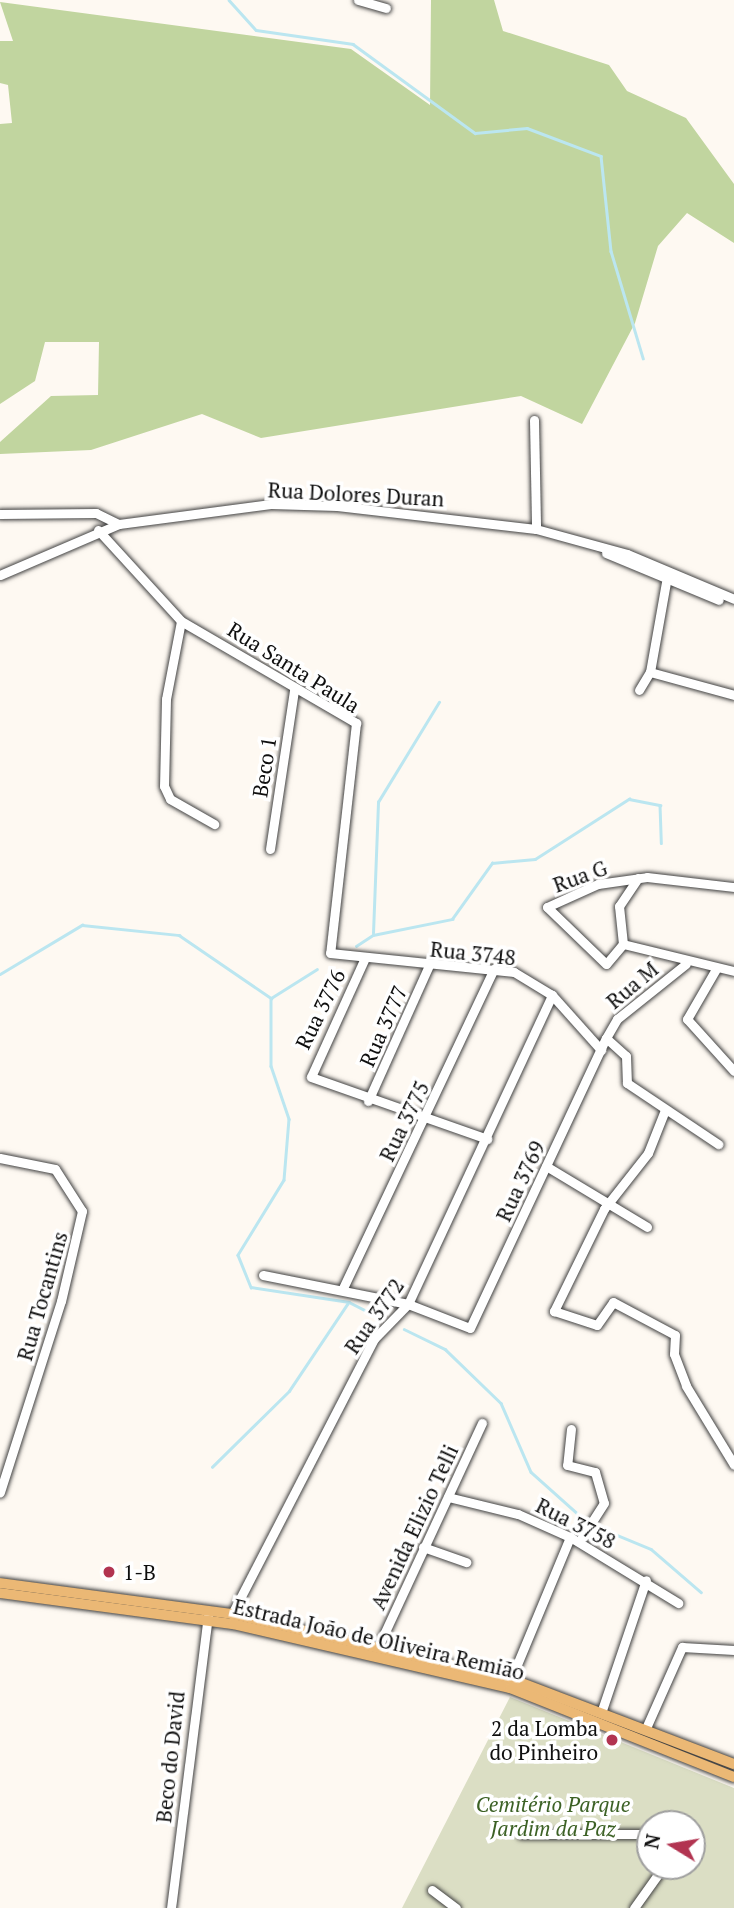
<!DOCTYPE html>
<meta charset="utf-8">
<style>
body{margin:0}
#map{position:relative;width:734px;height:1908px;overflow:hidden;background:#fef9f2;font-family:"PT Serif",serif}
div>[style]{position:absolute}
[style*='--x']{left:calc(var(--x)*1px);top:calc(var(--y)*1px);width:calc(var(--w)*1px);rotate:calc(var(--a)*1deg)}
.forest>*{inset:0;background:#c1d59f}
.cemetery>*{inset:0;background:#dbdec4}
.stream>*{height:2.5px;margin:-1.25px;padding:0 1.25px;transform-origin:1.25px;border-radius:1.25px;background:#bbe6f0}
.roads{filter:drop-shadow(0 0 2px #424242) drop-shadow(0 0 2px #424242)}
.minor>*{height:9px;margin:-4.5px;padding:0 4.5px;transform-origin:4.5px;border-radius:4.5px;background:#fff}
.major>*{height:10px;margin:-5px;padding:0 5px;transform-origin:5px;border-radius:5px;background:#ebb875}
.dots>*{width:19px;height:19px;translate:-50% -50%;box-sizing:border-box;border:4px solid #fff;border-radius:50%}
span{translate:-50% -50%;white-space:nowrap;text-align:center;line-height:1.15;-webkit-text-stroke:7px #fff;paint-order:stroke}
.street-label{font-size:21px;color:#0f0f0f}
.poi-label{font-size:21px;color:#0f0f0f}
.left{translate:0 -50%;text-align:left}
.right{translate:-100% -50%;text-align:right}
.park-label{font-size:21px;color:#3c6125;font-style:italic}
.north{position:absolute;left:636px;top:1810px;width:70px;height:70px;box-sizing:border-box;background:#fff;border:2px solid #9f9f9f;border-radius:50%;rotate:281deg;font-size:19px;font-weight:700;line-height:28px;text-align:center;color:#0f0f0f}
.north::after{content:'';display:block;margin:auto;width:24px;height:32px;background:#b23451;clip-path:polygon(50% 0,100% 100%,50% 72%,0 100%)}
</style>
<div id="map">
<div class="forest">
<div style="clip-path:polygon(431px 0,494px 0,503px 31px,609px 65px,627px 91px,686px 118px,734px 184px,734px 243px,687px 213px,658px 246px,635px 323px,582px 424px,521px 396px,261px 438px,202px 414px,91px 450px,0 454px,0 442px,51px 396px,98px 395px,99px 342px,45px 342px,35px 381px,0 404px,0 124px,12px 123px,8px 85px,0 83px,0 41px,13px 41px,0 2px,351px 49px,430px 105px)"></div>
</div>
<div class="cemetery">
<div style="clip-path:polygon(evenodd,510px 1697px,734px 1788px,734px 1908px,402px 1908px,510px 1697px,650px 1824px,692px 1824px,692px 1866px,650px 1866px,650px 1824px)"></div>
</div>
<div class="stream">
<div style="--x:229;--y:0;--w:40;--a:48"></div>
<div style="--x:256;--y:30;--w:98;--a:8.2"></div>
<div style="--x:353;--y:44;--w:151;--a:36.1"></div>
<div style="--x:475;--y:133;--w:52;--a:-5.5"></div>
<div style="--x:527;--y:128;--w:79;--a:20.7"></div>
<div style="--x:601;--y:156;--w:96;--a:84"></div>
<div style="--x:611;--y:251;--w:112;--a:73.3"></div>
<div style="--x:373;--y:933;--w:131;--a:-87.8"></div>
<div style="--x:378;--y:802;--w:117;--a:-58.6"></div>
<div style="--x:356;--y:946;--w:20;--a:-33"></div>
<div style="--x:373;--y:935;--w:81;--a:-11.4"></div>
<div style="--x:452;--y:919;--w:69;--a:-54.5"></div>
<div style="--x:492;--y:863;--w:43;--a:-5.3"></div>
<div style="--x:535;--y:859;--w:112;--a:-32.6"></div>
<div style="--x:629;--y:799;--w:32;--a:11"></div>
<div style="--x:660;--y:805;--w:38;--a:88"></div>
<div style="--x:0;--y:974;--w:96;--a:-30.9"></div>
<div style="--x:82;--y:925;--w:98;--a:5.9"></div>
<div style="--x:179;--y:935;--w:112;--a:34.4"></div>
<div style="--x:271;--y:998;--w:54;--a:-32.2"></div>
<div style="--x:271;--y:998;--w:68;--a:90"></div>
<div style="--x:271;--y:1066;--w:56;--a:71.2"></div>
<div style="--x:289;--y:1119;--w:61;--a:94.7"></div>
<div style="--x:284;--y:1180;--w:88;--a:121.5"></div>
<div style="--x:238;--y:1255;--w:35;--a:68"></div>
<div style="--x:251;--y:1287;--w:99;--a:8.7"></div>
<div style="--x:349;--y:1302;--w:29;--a:27"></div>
<div style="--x:404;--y:1329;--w:46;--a:26"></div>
<div style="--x:445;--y:1349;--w:78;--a:44"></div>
<div style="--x:501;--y:1403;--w:75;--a:66.5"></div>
<div style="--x:531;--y:1472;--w:76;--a:41.8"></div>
<div style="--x:588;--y:1523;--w:68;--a:22.4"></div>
<div style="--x:651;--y:1549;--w:66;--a:40.7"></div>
<div style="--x:212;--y:1467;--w:108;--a:-44.6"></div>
<div style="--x:289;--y:1391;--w:106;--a:-56.2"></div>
</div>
<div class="roads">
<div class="minor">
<div style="--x:358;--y:0;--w:29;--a:16"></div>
<div style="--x:534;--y:420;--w:109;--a:88.9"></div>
<div style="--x:0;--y:514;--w:96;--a:-0.6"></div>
<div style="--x:96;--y:513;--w:25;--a:26"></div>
<div style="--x:98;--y:530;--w:123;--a:47.6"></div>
<div style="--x:181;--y:621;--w:203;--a:30.2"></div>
<div style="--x:356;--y:723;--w:231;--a:96.4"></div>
<div style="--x:330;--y:953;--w:185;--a:5.9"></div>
<div style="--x:514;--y:972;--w:44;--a:31.2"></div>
<div style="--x:552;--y:995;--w:74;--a:48.3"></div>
<div style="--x:606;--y:553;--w:122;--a:22.6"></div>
<div style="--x:0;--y:575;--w:129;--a:-23.2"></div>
<div style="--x:119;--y:524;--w:153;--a:-7.5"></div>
<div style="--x:271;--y:504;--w:66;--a:1.7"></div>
<div style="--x:337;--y:506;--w:200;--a:6.6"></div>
<div style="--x:536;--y:529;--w:94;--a:15.4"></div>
<div style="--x:627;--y:554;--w:116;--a:22.8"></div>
<div style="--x:181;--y:621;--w:79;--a:100.9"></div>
<div style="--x:166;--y:699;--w:87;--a:91.3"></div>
<div style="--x:164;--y:786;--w:14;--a:65"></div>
<div style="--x:170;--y:799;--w:51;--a:29.6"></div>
<div style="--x:650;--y:672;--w:87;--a:15.3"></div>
<div style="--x:639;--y:690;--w:21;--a:-59"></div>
<div style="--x:650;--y:672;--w:91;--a:-79.9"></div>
<div style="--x:270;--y:849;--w:161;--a:-81.4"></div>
<div style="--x:638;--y:878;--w:34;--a:124"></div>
<div style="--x:619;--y:906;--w:38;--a:84"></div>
<div style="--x:623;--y:944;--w:114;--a:13.7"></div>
<div style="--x:623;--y:944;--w:26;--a:130"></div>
<div style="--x:606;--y:964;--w:82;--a:-136"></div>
<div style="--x:547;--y:907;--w:56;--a:-24.3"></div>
<div style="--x:598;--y:884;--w:49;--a:-8.1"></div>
<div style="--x:647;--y:877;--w:88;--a:6.6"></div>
<div style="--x:364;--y:960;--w:128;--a:114.4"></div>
<div style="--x:311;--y:1077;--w:187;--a:19.4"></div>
<div style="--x:716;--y:969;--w:58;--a:120.1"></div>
<div style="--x:687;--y:1019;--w:70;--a:47.9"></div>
<div style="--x:606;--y:1038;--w:22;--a:-60"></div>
<div style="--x:617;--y:1019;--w:88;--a:-38.6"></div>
<div style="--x:368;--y:1101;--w:149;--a:-65.8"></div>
<div style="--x:665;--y:1110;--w:46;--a:111.6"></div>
<div style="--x:648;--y:1153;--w:71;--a:128.2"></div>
<div style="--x:604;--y:1209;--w:114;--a:116.1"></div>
<div style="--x:554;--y:1311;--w:45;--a:18"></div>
<div style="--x:597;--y:1325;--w:28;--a:-55"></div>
<div style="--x:613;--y:1302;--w:70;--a:28"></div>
<div style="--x:675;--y:1335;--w:19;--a:93"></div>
<div style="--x:674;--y:1354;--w:34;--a:69"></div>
<div style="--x:686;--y:1386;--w:92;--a:58.7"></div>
<div style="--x:0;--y:1158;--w:56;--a:11.3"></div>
<div style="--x:55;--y:1169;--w:50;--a:57.3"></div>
<div style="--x:82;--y:1211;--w:92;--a:103.1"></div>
<div style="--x:61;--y:1301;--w:201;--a:107.7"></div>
<div style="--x:546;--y:1166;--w:118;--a:31.1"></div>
<div style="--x:263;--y:1275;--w:148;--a:11.3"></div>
<div style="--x:408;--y:1304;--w:66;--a:21.2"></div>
<div style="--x:470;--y:1328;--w:320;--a:-64.9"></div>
<div style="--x:606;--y:1038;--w:27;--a:42"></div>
<div style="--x:626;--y:1056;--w:27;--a:88"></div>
<div style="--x:627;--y:1083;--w:110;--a:33.8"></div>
<div style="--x:343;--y:1288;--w:353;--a:-64.7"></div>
<div style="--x:571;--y:1429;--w:36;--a:96"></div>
<div style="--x:567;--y:1465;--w:29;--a:14"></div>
<div style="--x:595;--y:1472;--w:32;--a:74"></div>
<div style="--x:604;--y:1503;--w:46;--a:122.7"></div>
<div style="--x:448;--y:1497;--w:72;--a:13.7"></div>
<div style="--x:518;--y:1514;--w:57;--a:23.9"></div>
<div style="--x:570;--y:1537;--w:127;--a:31.4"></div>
<div style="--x:423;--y:1547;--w:46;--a:19.2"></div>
<div style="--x:232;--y:1614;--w:309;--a:-62.7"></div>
<div style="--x:374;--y:1339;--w:49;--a:-45.8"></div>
<div style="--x:408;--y:1304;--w:341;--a:-65"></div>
<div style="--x:378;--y:1647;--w:247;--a:-65.1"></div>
<div style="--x:511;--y:1679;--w:154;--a:-67.4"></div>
<div style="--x:602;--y:1710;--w:137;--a:-71.3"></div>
<div style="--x:646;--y:1728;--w:89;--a:-66"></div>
<div style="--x:682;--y:1647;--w:52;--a:3.3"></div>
<div style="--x:521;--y:1834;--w:129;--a:0"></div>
<div style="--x:432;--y:1890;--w:30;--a:37"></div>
<div style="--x:171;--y:1908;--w:295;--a:-82.8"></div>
<div style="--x:634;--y:1908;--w:52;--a:-54.5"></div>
</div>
<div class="major">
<div style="--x:0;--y:1583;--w:234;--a:7.6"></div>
<div style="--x:232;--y:1614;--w:286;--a:13.1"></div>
<div style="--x:511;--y:1679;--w:239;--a:20.9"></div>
<div style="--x:0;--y:1593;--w:235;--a:7.6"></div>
<div style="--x:233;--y:1624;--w:284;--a:13"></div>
<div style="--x:510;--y:1688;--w:241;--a:21.7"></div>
</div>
</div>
<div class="dots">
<div style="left:109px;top:1572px;background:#b23451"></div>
<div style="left:612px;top:1740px;background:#b23451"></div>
</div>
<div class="street-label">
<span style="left:356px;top:494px;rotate:3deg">Rua Dolores Duran</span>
<span style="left:294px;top:667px;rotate:32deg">Rua Santa Paula</span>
<span style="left:264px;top:767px;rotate:-81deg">Beco 1</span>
<span style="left:580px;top:876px;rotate:-20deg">Rua G</span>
<span style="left:473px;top:953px;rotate:6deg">Rua 3748</span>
<span style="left:632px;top:985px;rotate:-40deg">Rua M</span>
<span style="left:320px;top:1009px;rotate:-64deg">Rua 3776</span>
<span style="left:383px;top:1026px;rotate:-66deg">Rua 3777</span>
<span style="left:404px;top:1121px;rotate:-64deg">Rua 3775</span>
<span style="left:520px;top:1181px;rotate:-65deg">Rua 3769</span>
<span style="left:42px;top:1296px;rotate:-74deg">Rua Tocantins</span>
<span style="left:374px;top:1316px;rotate:-55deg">Rua 3772</span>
<span style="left:576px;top:1523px;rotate:27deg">Rua 3758</span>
<span style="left:414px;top:1527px;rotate:-65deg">Avenida Elizio Telli</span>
<span style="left:379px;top:1639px;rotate:13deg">Estrada João de Oliveira Remião</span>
<span style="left:170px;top:1757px;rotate:-84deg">Beco do David</span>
</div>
<div class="poi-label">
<span class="left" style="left:123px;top:1572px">1-B</span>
<span class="right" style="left:598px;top:1740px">2 da Lomba<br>do Pinheiro</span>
</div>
<div class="park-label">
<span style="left:553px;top:1816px">Cemitério Parque<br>Jardim da Paz</span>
</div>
<div class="north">N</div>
</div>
